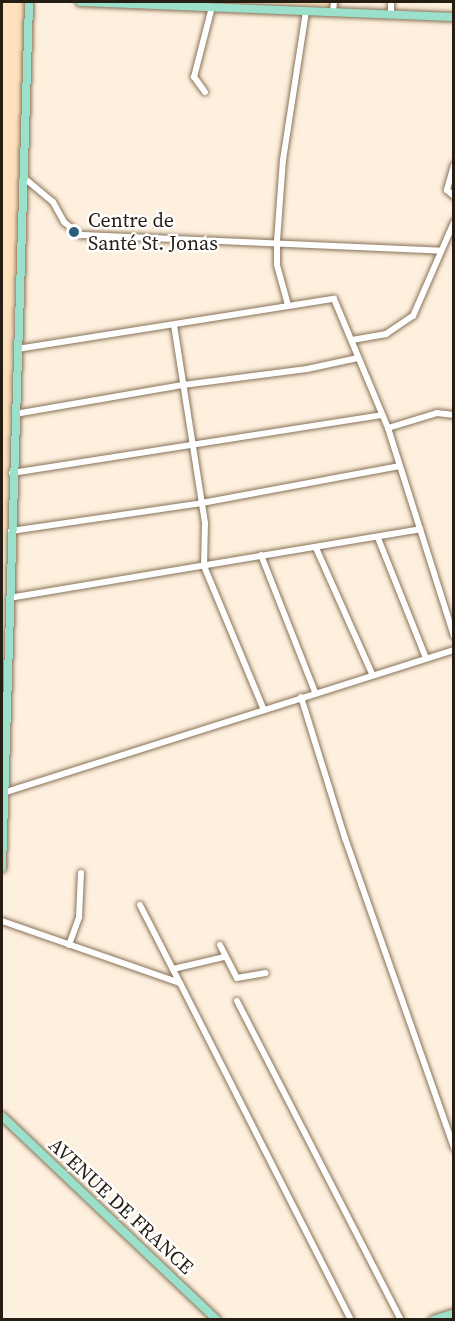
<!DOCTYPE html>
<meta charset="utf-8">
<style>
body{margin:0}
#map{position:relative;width:455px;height:1321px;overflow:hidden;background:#fef0de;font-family:"Source Serif 4",serif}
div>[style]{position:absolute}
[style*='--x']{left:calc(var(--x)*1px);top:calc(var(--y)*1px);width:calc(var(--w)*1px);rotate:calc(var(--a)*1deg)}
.built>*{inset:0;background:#fee2bd}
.roads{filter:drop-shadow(0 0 2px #877257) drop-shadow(0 0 2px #877257)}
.minor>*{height:6px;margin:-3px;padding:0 3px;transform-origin:3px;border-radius:3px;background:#fff}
.major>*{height:8px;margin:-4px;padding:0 4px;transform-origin:4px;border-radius:4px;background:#9ae0cb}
.dots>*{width:16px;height:16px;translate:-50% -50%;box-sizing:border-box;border:3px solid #fff;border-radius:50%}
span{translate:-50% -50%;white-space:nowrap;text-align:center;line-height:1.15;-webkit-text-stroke:4.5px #fff;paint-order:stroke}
.poi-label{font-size:20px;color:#261e12}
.left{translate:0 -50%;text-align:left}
.street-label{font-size:20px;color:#261e12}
.frame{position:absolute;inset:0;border:3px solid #261e12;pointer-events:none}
</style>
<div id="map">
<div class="built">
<div style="clip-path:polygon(2px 2px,25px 2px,2px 607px)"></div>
<div style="clip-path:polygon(255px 2px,342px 2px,342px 6px)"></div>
</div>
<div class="roads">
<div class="minor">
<div style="--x:391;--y:2;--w:13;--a:90"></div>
<div style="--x:333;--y:13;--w:11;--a:-85"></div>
<div style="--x:205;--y:92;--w:19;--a:-126"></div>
<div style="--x:194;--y:77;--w:72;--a:-75.6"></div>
<div style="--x:454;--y:165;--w:26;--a:106"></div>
<div style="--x:447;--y:190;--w:9;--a:41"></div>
<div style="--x:23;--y:177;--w:39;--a:40"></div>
<div style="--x:53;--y:202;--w:23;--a:61"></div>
<div style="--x:64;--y:222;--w:21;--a:39"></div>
<div style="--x:80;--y:235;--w:360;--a:2.5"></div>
<div style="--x:288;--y:305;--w:41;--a:-105.4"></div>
<div style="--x:277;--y:265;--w:24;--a:-90"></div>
<div style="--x:277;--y:241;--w:81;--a:-85.8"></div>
<div style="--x:283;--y:160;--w:151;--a:-81.2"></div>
<div style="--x:174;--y:325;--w:200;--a:81.1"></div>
<div style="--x:205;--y:523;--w:43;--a:91.3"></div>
<div style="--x:204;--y:566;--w:156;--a:67.4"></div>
<div style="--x:352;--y:340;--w:35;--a:-10"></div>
<div style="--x:386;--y:334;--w:32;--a:-34"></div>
<div style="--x:413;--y:316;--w:103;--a:-66.4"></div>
<div style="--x:17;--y:349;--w:321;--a:-9"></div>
<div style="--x:334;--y:299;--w:140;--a:67.3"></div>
<div style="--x:388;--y:428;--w:218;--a:72.4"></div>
<div style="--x:15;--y:414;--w:170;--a:-9.8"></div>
<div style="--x:183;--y:385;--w:125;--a:-7.4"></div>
<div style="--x:307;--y:369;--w:52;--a:-12.2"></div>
<div style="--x:388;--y:428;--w:51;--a:-17"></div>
<div style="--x:437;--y:413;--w:17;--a:7"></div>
<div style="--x:12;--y:473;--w:374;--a:-8.9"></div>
<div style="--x:11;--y:531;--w:193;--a:-8.3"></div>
<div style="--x:202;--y:503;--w:201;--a:-10.6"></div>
<div style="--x:378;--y:538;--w:129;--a:68.2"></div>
<div style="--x:316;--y:548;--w:138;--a:66"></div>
<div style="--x:261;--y:555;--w:147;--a:68.5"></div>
<div style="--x:9;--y:598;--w:417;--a:-9.5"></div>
<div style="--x:301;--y:697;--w:148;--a:72.7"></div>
<div style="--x:345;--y:838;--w:328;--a:70.6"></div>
<div style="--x:3;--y:793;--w:473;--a:-17.6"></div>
<div style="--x:140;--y:905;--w:88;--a:62.9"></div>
<div style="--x:2;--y:921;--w:188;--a:19.2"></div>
<div style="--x:180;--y:983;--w:378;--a:63.1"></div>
<div style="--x:69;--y:945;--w:30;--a:-70"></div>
<div style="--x:79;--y:917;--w:44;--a:-87.4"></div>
<div style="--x:220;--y:945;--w:37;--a:63"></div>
<div style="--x:237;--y:978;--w:29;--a:-10"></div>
<div style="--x:173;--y:969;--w:52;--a:-13.2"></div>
<div style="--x:237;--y:1001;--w:359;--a:62.8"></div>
</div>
<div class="major">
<div style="--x:80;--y:2;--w:374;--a:2.3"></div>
<div style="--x:2;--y:868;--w:866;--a:-88.21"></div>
<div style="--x:2;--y:1116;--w:296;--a:43.5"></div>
<div style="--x:433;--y:1320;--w:22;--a:-18"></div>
</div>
</div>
<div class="dots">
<div style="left:74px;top:232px;background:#295f7a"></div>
</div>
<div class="poi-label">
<span class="left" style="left:88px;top:232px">Centre de<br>Santé St. Jonas</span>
</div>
<div class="street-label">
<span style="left:121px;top:1206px;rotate:43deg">AVENUE DE FRANCE</span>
</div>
<div class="frame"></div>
</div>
